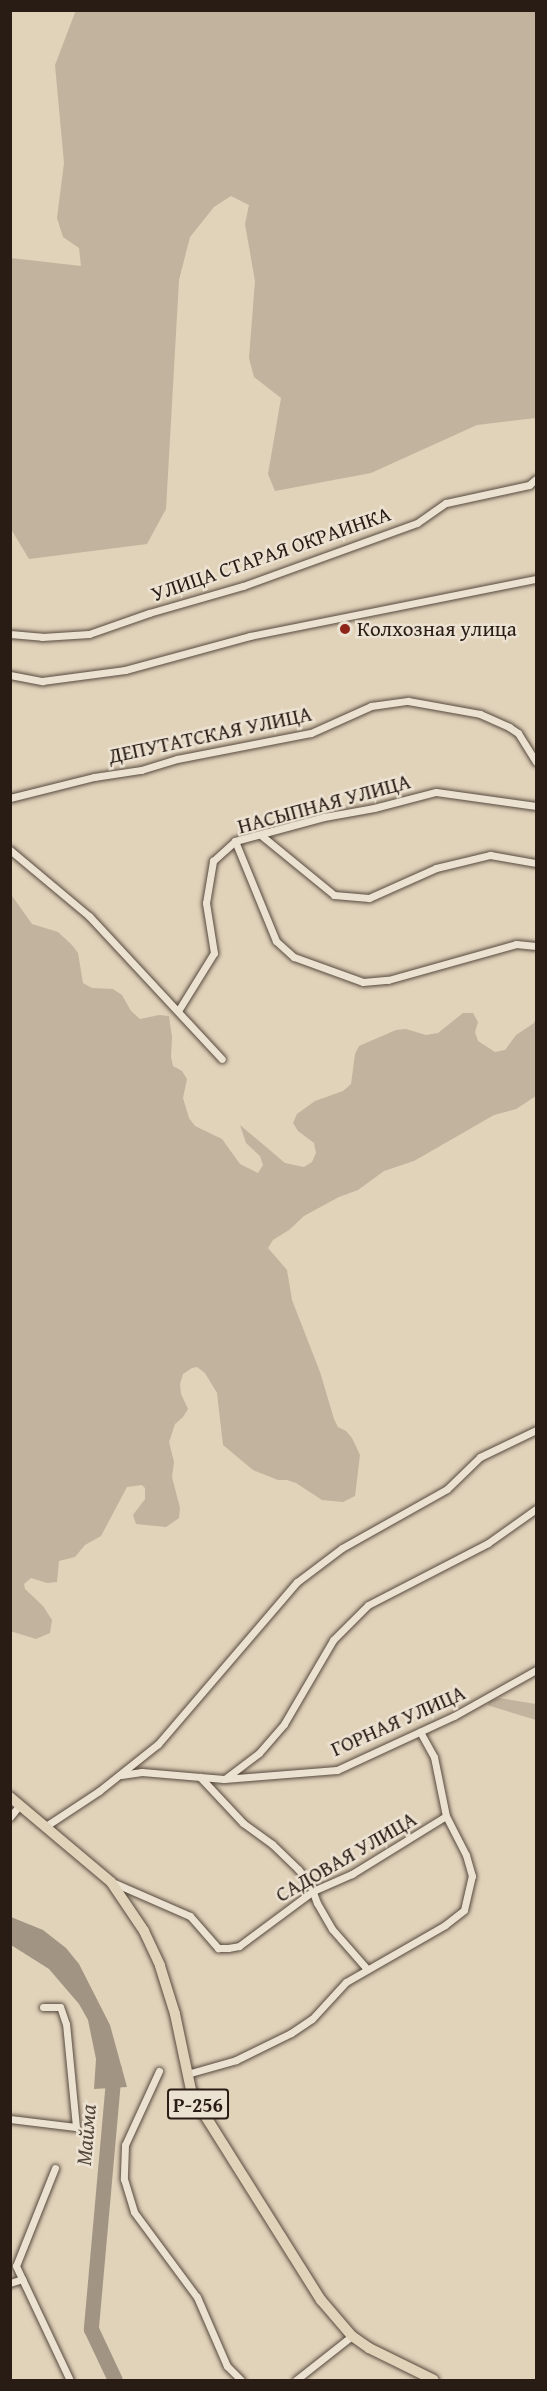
<!DOCTYPE html>
<meta charset="utf-8">
<style>
body{margin:0}
#map{position:relative;width:547px;height:2391px;overflow:hidden;background:#e1d2ba;font-family:"Gentium Book Plus",serif}
div>[style]{position:absolute}
[style*='--x']{left:calc(var(--x)*1px);top:calc(var(--y)*1px);width:calc(var(--w)*1px);rotate:calc(var(--a)*1deg)}
.green>*{inset:0;background:#c2b39e}
.water>*{inset:0;background:#a29482}
.river>*{height:15px;margin:-7.5px;padding:0 7.5px;transform-origin:7.5px;border-radius:7.5px;background:#a29482}
.roads{filter:drop-shadow(0 0 2px #574a3e) drop-shadow(0 0 2px #574a3e)}
.minor>*{height:7px;margin:-3.5px;padding:0 3.5px;transform-origin:3.5px;border-radius:3.5px;background:#ece2d2}
.primary>*{height:10px;margin:-5px;padding:0 5px;transform-origin:5px;border-radius:5px;background:#e1d2ba}
.dots>*{width:16px;height:16px;translate:-50% -50%;box-sizing:border-box;border:3px solid #ece2d2;border-radius:50%}
span{translate:-50% -50%;white-space:nowrap;text-align:center;line-height:1.15;-webkit-text-stroke:5px #ece2d2;paint-order:stroke}
.shield-label span{padding:2px 4px;background:#ece2d2;border:2px solid;border-radius:4px;-webkit-text-stroke-width:0}
.shield-label{font-size:20px;color:#291c15;font-weight:700}
.street-label{font-size:21px;color:#291c15}
.poi-label{font-size:21px;color:#291c15}
.left{translate:0 -50%;text-align:left}
.water-label{font-size:22px;color:#53463b;font-style:italic}
.frame{position:absolute;inset:0;border:12px solid #291c15;pointer-events:none}
</style>
<div id="map">
<div class="green">
<div style="clip-path:polygon(76px 10px,536px 11px,536px 418px,477px 425px,371px 473px,275px 491px,268px 474px,281px 398px,254px 377px,249px 358px,255px 281px,245px 224px,249px 205px,231px 196px,214px 207px,190px 237px,179px 280px,166px 509px,147px 544px,29px 559px,11px 529px,11px 258px,81px 266px,79px 248px,63px 237px,57px 218px,64px 163px,55px 65px)"></div>
<div style="clip-path:polygon(10px 893px,32px 924px,58px 932px,72px 945px,78px 953px,83px 983px,92px 988px,113px 989px,122px 995px,131px 1011px,140px 1019px,159px 1015px,169px 1016px,172px 1037px,171px 1057px,173px 1066px,182px 1071px,187px 1079px,183px 1098px,189px 1118px,195px 1126px,222px 1139px,240px 1164px,258px 1173px,263px 1165px,260px 1156px,246px 1143px,240px 1125px,285px 1163px,304px 1167px,312px 1162px,316px 1153px,314px 1143px,298px 1131px,293px 1123px,297px 1114px,315px 1101px,343px 1091px,351px 1084px,355px 1054px,359px 1046px,396px 1030px,406px 1029px,426px 1035px,438px 1033px,463px 1013px,473px 1013px,478px 1022px,475px 1032px,478px 1041px,495px 1052px,505px 1050px,516px 1035px,534px 1023px,536px 1016px,536px 1096px,516px 1109px,494px 1115px,414px 1161px,384px 1171px,358px 1190px,339px 1197px,304px 1216px,289px 1230px,273px 1240px,268px 1248px,287px 1270px,292px 1300px,320px 1372px,334px 1419px,338px 1427px,346px 1431px,352px 1438px,360px 1455px,355px 1496px,343px 1502px,322px 1500px,296px 1483px,287px 1480px,278px 1480px,253px 1470px,223px 1445px,217px 1393px,205px 1373px,197px 1367px,192px 1368px,183px 1374px,180px 1384px,181px 1394px,188px 1409px,183px 1417px,175px 1424px,169px 1442px,174px 1462px,172px 1477px,180px 1508px,179px 1518px,166px 1527px,136px 1524px,133px 1515px,145px 1499px,145px 1488px,142px 1485px,127px 1487px,101px 1536px,85px 1545px,75px 1557px,59px 1561px,57px 1582px,47px 1583px,31px 1578px,24px 1584px,25px 1589px,43px 1606px,52px 1620px,50px 1633px,36px 1639px,10px 1631px)"></div>
<div style="clip-path:polygon(499px 1698px,536px 1704px,536px 1720px,487px 1705px,490px 1701px)"></div>
</div>
<div class="water">
<div style="clip-path:polygon(11px 1917px,43px 1930px,66px 1948px,79px 1964px,110px 2025px,127px 2087px,94px 2089px,96px 2059px,88px 2020px,79px 2004px,49px 1969px,11px 1945px)"></div>
</div>
<div class="river">
<div style="--x:114;--y:2069;--w:261;--a:95.1"></div>
<div style="--x:91;--y:2329;--w:56;--a:64.8"></div>
</div>
<div class="roads">
<div class="minor">
<div style="--x:10;--y:634;--w:32;--a:5"></div>
<div style="--x:42;--y:637;--w:47;--a:-3.7"></div>
<div style="--x:89;--y:634;--w:64;--a:-19.3"></div>
<div style="--x:149;--y:613;--w:98;--a:-16"></div>
<div style="--x:243;--y:586;--w:185;--a:-19.9"></div>
<div style="--x:417;--y:523;--w:35;--a:-35"></div>
<div style="--x:446;--y:503;--w:85;--a:-12.2"></div>
<div style="--x:529;--y:485;--w:9;--a:-41"></div>
<div style="--x:10;--y:675;--w:33;--a:11"></div>
<div style="--x:42;--y:681;--w:84;--a:-7.5"></div>
<div style="--x:125;--y:670;--w:130;--a:-15.2"></div>
<div style="--x:250;--y:636;--w:292;--a:-11.3"></div>
<div style="--x:10;--y:798;--w:87;--a:-14"></div>
<div style="--x:94;--y:777;--w:48;--a:-8.5"></div>
<div style="--x:141;--y:770;--w:38;--a:-17"></div>
<div style="--x:177;--y:759;--w:136;--a:-11"></div>
<div style="--x:311;--y:733;--w:66;--a:-24.2"></div>
<div style="--x:371;--y:706;--w:37;--a:-8"></div>
<div style="--x:408;--y:701;--w:73;--a:10.2"></div>
<div style="--x:480;--y:714;--w:32;--a:24"></div>
<div style="--x:509;--y:727;--w:11;--a:34"></div>
<div style="--x:518;--y:733;--w:34;--a:58"></div>
<div style="--x:262;--y:836;--w:93;--a:39.3"></div>
<div style="--x:334;--y:895;--w:35;--a:5"></div>
<div style="--x:369;--y:898;--w:73;--a:-24.1"></div>
<div style="--x:436;--y:868;--w:56;--a:-13.5"></div>
<div style="--x:490;--y:855;--w:47;--a:9.9"></div>
<div style="--x:235;--y:841;--w:108;--a:67.7"></div>
<div style="--x:276;--y:941;--w:24;--a:42"></div>
<div style="--x:294;--y:957;--w:73;--a:19.9"></div>
<div style="--x:363;--y:982;--w:25;--a:-5"></div>
<div style="--x:388;--y:980;--w:133;--a:-15.7"></div>
<div style="--x:516;--y:944;--w:20;--a:6"></div>
<div style="--x:10;--y:850;--w:103;--a:39.9"></div>
<div style="--x:89;--y:916;--w:195;--a:47.1"></div>
<div style="--x:178;--y:1011;--w:68;--a:-58.2"></div>
<div style="--x:214;--y:953;--w:51;--a:-99.1"></div>
<div style="--x:206;--y:903;--w:43;--a:-80.5"></div>
<div style="--x:213;--y:861;--w:30;--a:-42"></div>
<div style="--x:235;--y:841;--w:92;--a:-15.1"></div>
<div style="--x:324;--y:817;--w:51;--a:-10.2"></div>
<div style="--x:374;--y:808;--w:64;--a:-14.5"></div>
<div style="--x:436;--y:792;--w:101;--a:8"></div>
<div style="--x:121;--y:1775;--w:21;--a:-8"></div>
<div style="--x:142;--y:1772;--w:82;--a:4.9"></div>
<div style="--x:224;--y:1779;--w:113;--a:-4.6"></div>
<div style="--x:337;--y:1770;--w:129;--a:-24.8"></div>
<div style="--x:454;--y:1716;--w:94;--a:-29.3"></div>
<div style="--x:200;--y:1777;--w:63;--a:46.9"></div>
<div style="--x:243;--y:1823;--w:36;--a:36"></div>
<div style="--x:272;--y:1844;--w:36;--a:44"></div>
<div style="--x:298;--y:1869;--w:19;--a:51"></div>
<div style="--x:310;--y:1884;--w:20;--a:70"></div>
<div style="--x:317;--y:1903;--w:30;--a:60"></div>
<div style="--x:332;--y:1929;--w:53;--a:48.8"></div>
<div style="--x:226;--y:1778;--w:41;--a:-37.1"></div>
<div style="--x:259;--y:1753;--w:38;--a:-49"></div>
<div style="--x:284;--y:1724;--w:97;--a:-59.7"></div>
<div style="--x:333;--y:1640;--w:49;--a:-45"></div>
<div style="--x:368;--y:1605;--w:135;--a:-27.3"></div>
<div style="--x:488;--y:1543;--w:59;--a:-35.3"></div>
<div style="--x:10;--y:1817;--w:14;--a:-51"></div>
<div style="--x:46;--y:1826;--w:64;--a:-33.4"></div>
<div style="--x:99;--y:1791;--w:75;--a:-38.5"></div>
<div style="--x:158;--y:1744;--w:213;--a:-49.4"></div>
<div style="--x:297;--y:1582;--w:56;--a:-37.1"></div>
<div style="--x:342;--y:1548;--w:120;--a:-29.3"></div>
<div style="--x:447;--y:1489;--w:46;--a:-44.1"></div>
<div style="--x:480;--y:1457;--w:62;--a:-25.7"></div>
<div style="--x:112;--y:1882;--w:85;--a:23.6"></div>
<div style="--x:190;--y:1916;--w:43;--a:48.8"></div>
<div style="--x:218;--y:1948;--w:10;--a:0"></div>
<div style="--x:228;--y:1948;--w:11;--a:-10"></div>
<div style="--x:239;--y:1946;--w:92;--a:-36.6"></div>
<div style="--x:313;--y:1891;--w:43;--a:-23.6"></div>
<div style="--x:352;--y:1874;--w:110;--a:-31.7"></div>
<div style="--x:159;--y:2071;--w:81;--a:114.7"></div>
<div style="--x:125;--y:2145;--w:34;--a:92"></div>
<div style="--x:124;--y:2179;--w:34;--a:73"></div>
<div style="--x:134;--y:2212;--w:106;--a:53.5"></div>
<div style="--x:197;--y:2297;--w:75;--a:66.5"></div>
<div style="--x:227;--y:2366;--w:20;--a:45"></div>
<div style="--x:187;--y:2074;--w:51;--a:-15.9"></div>
<div style="--x:236;--y:2060;--w:61;--a:-26.1"></div>
<div style="--x:291;--y:2033;--w:25;--a:-34"></div>
<div style="--x:312;--y:2019;--w:50;--a:-47.4"></div>
<div style="--x:346;--y:1982;--w:114;--a:-29.9"></div>
<div style="--x:445;--y:1925;--w:24;--a:-38"></div>
<div style="--x:464;--y:1910;--w:35;--a:-77"></div>
<div style="--x:472;--y:1876;--w:22;--a:-106"></div>
<div style="--x:466;--y:1855;--w:44;--a:-117.1"></div>
<div style="--x:446;--y:1816;--w:60;--a:-101.5"></div>
<div style="--x:434;--y:1757;--w:29;--a:-119"></div>
<div style="--x:10;--y:2119;--w:66;--a:6.9"></div>
<div style="--x:76;--y:2127;--w:103;--a:-95.5"></div>
<div style="--x:66;--y:2024;--w:18;--a:-109"></div>
<div style="--x:60;--y:2007;--w:17;--a:180"></div>
<div style="--x:55;--y:2168;--w:105;--a:111.7"></div>
<div style="--x:16;--y:2266;--w:126;--a:64.7"></div>
<div style="--x:10;--y:2283;--w:13;--a:-18"></div>
<div style="--x:296;--y:2380;--w:71;--a:-38.2"></div>
</div>
<div class="primary">
<div style="--x:10;--y:1797;--w:132;--a:40.1"></div>
<div style="--x:111;--y:1882;--w:59;--a:56"></div>
<div style="--x:144;--y:1931;--w:38;--a:65"></div>
<div style="--x:160;--y:1966;--w:50;--a:72.6"></div>
<div style="--x:175;--y:2014;--w:78;--a:78.1"></div>
<div style="--x:191;--y:2090;--w:21;--a:62"></div>
<div style="--x:201;--y:2109;--w:226;--a:57.9"></div>
<div style="--x:321;--y:2300;--w:48;--a:49.3"></div>
<div style="--x:352;--y:2336;--w:21;--a:35"></div>
<div style="--x:369;--y:2348;--w:72;--a:26.2"></div>
</div>
</div>
<div class="dots">
<div style="left:345px;top:629px;background:#8f2418"></div>
</div>
<div class="shield-label">
<span style="left:198px;top:2104px">Р-256</span>
</div>
<div class="street-label">
<span style="left:271px;top:554px;rotate:-19deg">УЛИЦА СТАРАЯ ОКРАИНКА</span>
<span style="left:210px;top:735px;rotate:-12deg">ДЕПУТАТСКАЯ УЛИЦА</span>
<span style="left:324px;top:804px;rotate:-15deg">НАСЫПНАЯ УЛИЦА</span>
<span style="left:398px;top:1721px;rotate:-24deg">ГОРНАЯ УЛИЦА</span>
<span style="left:346px;top:1857px;rotate:-30deg">САДОВАЯ УЛИЦА</span>
</div>
<div class="poi-label">
<span class="left" style="left:357px;top:629px">Колхозная улица</span>
</div>
<div class="water-label">
<span style="left:86px;top:2135px;rotate:-85deg">Майма</span>
</div>
<div class="frame"></div>
</div>
